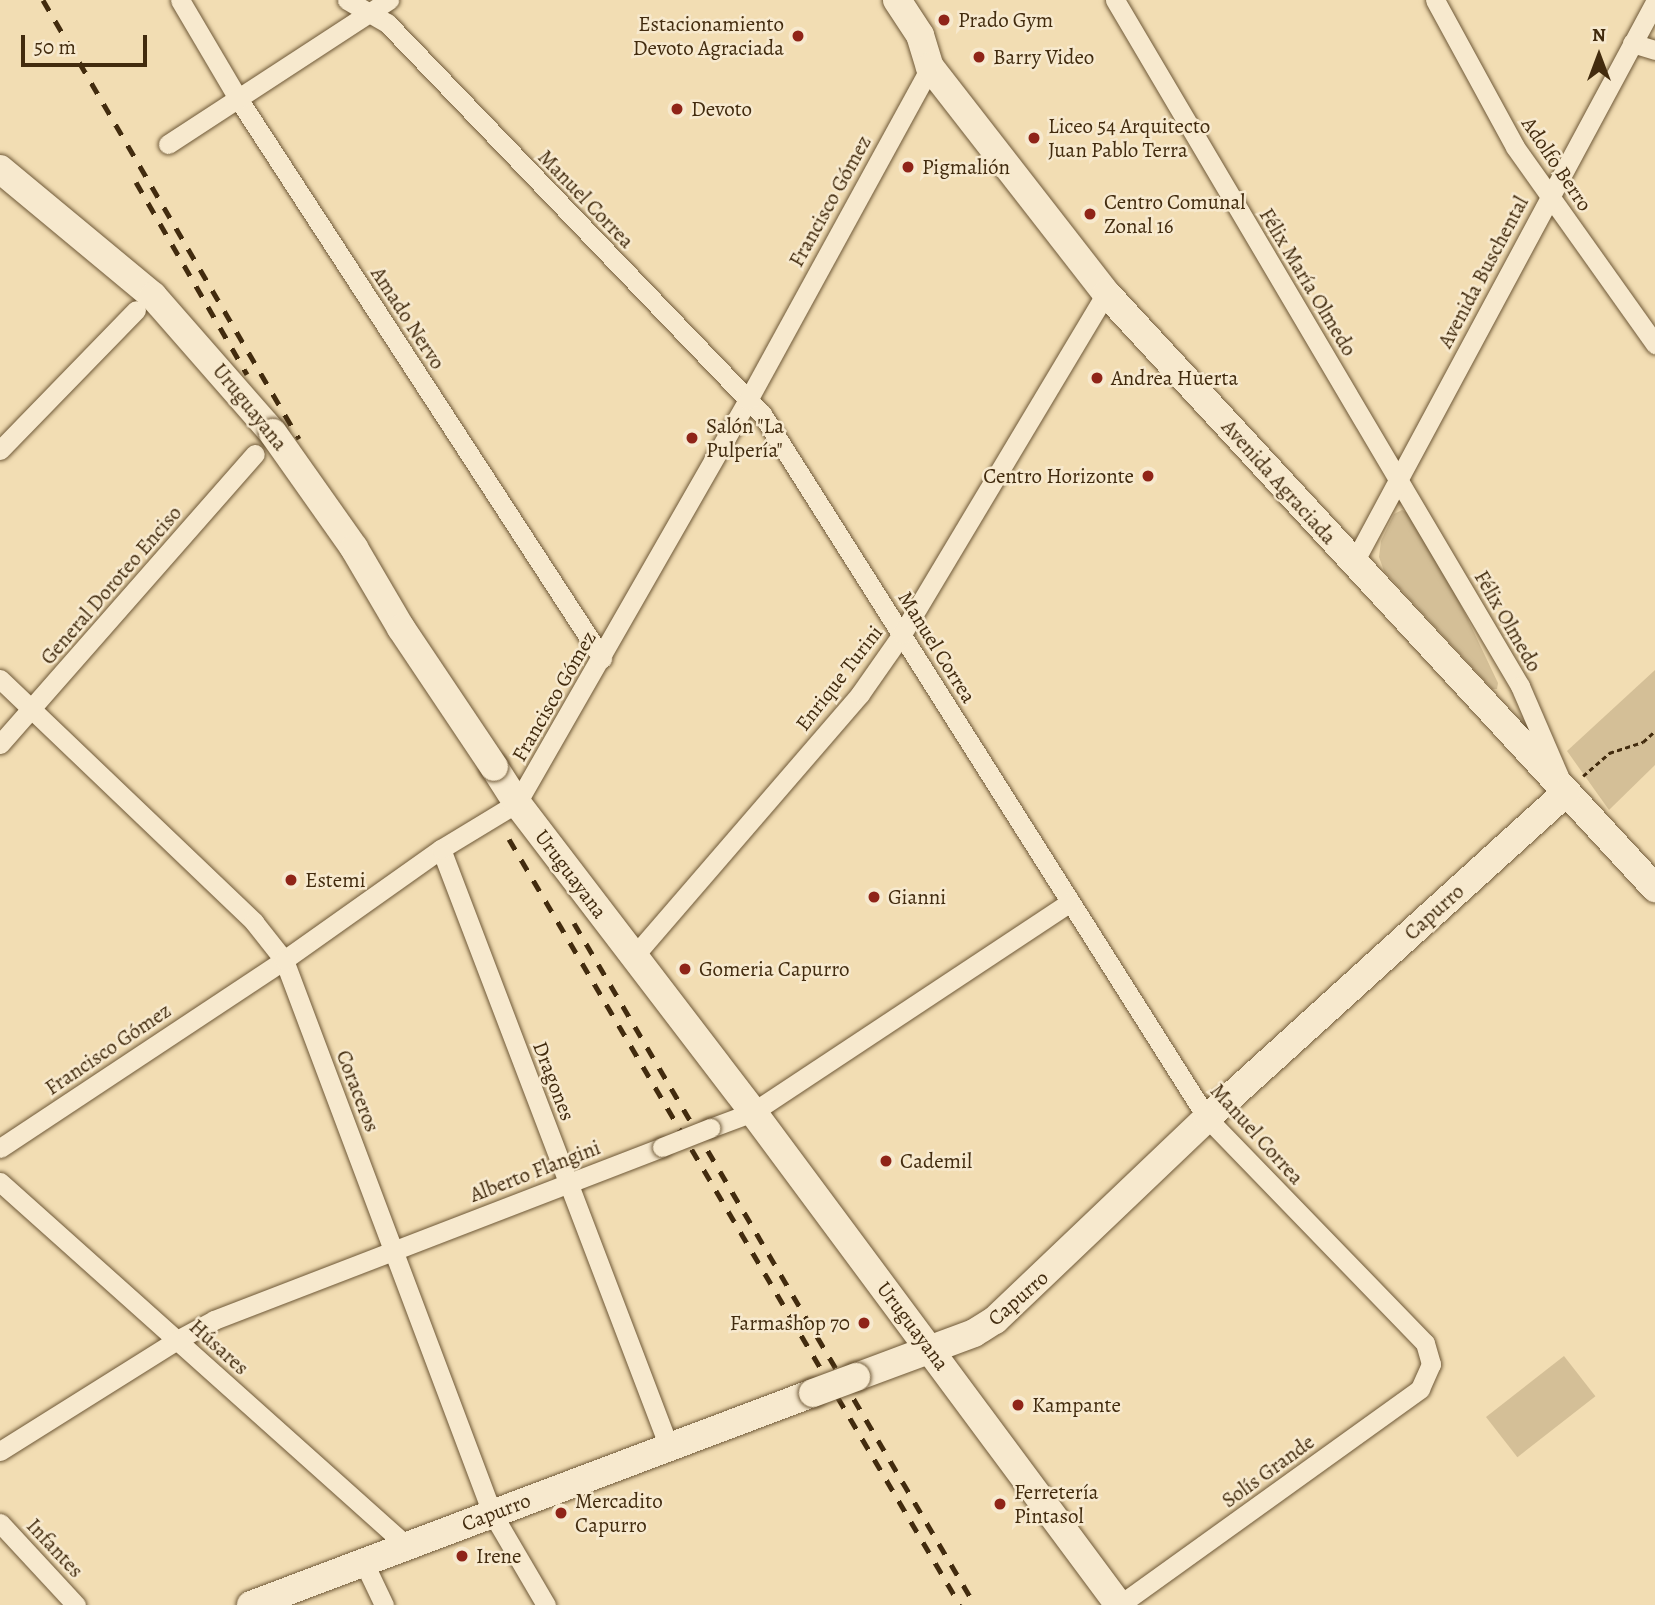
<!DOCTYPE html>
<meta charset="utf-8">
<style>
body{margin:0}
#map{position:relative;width:1655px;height:1605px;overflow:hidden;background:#f2ddb3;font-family:Alegreya,serif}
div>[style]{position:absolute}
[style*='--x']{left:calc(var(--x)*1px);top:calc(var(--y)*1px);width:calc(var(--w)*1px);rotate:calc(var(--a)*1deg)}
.green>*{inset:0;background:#d4bf97;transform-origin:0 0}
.path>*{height:2.5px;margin-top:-1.25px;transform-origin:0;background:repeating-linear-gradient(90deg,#422b0e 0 5px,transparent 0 8.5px)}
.roads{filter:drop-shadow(0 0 2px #6e5837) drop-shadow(0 0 2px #6e5837)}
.street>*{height:19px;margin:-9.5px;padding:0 9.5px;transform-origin:9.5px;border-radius:9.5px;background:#f7e9ce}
.secondary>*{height:28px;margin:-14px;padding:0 14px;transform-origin:14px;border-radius:14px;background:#f7e9ce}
.rail>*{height:5px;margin-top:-2.5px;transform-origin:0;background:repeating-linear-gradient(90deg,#422b0e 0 12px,transparent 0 24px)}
.bridges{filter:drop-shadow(0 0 2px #6e5837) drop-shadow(0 0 2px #6e5837)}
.street-bridge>*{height:19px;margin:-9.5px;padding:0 9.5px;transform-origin:9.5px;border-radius:9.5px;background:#f7e9ce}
.secondary-bridge>*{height:28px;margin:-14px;padding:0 14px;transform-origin:14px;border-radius:14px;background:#f7e9ce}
.dots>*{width:19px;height:19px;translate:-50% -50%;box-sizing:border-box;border:4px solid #f7e9ce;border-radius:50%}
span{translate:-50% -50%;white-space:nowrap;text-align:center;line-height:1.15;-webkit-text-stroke:5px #f7e9ce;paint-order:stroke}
.poi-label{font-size:21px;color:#422b0e}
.left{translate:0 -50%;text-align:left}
.right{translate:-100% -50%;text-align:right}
.street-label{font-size:21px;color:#422b0e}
.north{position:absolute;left:1564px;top:21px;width:70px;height:70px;-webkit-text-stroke:5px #f7e9ce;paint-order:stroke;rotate:0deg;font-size:19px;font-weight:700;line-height:28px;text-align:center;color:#422b0e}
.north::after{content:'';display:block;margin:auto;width:24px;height:32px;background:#422b0e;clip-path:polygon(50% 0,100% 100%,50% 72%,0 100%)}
.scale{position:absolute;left:21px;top:35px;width:126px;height:32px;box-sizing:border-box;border:4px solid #422b0e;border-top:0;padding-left:9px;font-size:21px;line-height:24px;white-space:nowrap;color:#422b0e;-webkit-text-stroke:5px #f7e9ce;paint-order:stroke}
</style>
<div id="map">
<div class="green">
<div style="clip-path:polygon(1402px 510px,1411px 515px,1460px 603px,1498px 683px,1497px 689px,1492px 689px,1384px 571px,1379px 557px,1381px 541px,1394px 514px)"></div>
<div style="clip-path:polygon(1655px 670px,1655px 765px,1609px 810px,1567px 751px)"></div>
<div style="left:1564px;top:1356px;width:51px;height:99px;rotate:52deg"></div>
</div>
<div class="path">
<div style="--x:1583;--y:776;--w:35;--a:-41"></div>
<div style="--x:1609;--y:753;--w:36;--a:-18"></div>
<div style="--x:1643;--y:742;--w:16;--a:-43"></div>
</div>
<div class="roads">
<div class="street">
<div style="--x:180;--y:0;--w:116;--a:59.5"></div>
<div style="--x:239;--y:100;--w:666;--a:56.95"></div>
<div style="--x:347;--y:0;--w:46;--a:29.9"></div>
<div style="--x:387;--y:23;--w:542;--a:46.2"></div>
<div style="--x:762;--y:414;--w:833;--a:57.7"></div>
<div style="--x:1207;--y:1118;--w:313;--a:45.9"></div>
<div style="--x:1425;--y:1343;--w:22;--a:74"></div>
<div style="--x:1431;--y:1364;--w:27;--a:114"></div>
<div style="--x:1420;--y:1389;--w:370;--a:144.3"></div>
<div style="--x:1115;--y:0;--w:797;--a:59.44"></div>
<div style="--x:1520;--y:686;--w:98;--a:66.6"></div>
<div style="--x:1435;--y:0;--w:167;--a:61.4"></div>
<div style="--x:1515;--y:147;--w:242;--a:54.6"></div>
<div style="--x:1632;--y:43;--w:24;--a:17"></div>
<div style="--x:168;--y:144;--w:264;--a:-33.1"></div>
<div style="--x:0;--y:450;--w:195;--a:-45.8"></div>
<div style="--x:1353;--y:564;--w:638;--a:-61.75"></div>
<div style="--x:0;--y:679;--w:352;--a:43.7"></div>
<div style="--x:254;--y:922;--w:48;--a:51.7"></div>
<div style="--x:284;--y:960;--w:591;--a:69.39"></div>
<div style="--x:492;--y:1513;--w:107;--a:59.6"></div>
<div style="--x:0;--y:744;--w:386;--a:-48.7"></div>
<div style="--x:441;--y:849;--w:640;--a:69.13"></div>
<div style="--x:634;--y:956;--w:346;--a:-49.2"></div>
<div style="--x:860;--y:694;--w:73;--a:-55"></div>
<div style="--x:902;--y:634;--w:397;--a:-59.1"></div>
<div style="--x:710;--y:1128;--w:46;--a:-20.4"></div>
<div style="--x:753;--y:1112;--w:380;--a:-33.5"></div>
<div style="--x:0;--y:1148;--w:341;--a:-33.5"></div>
<div style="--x:284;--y:960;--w:192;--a:-35.3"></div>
<div style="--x:441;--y:849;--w:89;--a:-31.2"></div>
<div style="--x:517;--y:803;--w:465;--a:-60.2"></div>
<div style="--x:748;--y:400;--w:379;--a:-61.3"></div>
<div style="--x:0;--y:1182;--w:546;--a:41.81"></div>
<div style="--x:0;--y:1451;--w:209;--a:-32.1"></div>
<div style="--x:177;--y:1340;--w:42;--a:-28.4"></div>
<div style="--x:214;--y:1320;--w:480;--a:-21.1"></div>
<div style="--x:0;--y:1523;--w:112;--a:47.2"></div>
<div style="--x:364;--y:1563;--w:47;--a:64.5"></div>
</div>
<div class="secondary">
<div style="--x:897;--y:0;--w:42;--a:56.7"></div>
<div style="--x:920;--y:35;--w:34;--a:73"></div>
<div style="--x:930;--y:67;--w:286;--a:52.1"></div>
<div style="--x:1106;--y:293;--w:810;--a:47.3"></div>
<div style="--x:0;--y:169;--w:199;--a:39.7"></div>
<div style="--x:153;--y:296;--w:182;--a:48.8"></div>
<div style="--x:494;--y:767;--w:43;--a:57.4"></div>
<div style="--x:517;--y:803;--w:389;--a:52.6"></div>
<div style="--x:753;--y:1112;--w:614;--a:53.41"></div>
<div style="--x:856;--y:1377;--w:126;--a:-20.4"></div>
<div style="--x:974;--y:1333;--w:25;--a:-32"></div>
<div style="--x:995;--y:1320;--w:293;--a:-43.6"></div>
<div style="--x:1207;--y:1118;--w:485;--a:-42.2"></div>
<div style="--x:251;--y:1605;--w:601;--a:-20.67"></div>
</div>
</div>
<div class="rail">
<div style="--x:43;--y:0;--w:508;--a:59.75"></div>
<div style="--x:136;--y:182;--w:222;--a:60"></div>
<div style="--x:509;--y:839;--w:889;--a:59.51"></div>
<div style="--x:574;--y:923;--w:791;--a:59.55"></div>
</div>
<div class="bridges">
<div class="street-bridge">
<div style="--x:662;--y:1147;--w:52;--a:-21.6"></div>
</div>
<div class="secondary-bridge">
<div style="--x:273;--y:433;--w:141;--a:54.8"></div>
<div style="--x:354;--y:548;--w:93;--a:59.6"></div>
<div style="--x:401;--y:628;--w:167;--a:56.2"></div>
<div style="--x:813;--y:1393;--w:46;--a:-20.4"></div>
</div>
</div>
<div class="dots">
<div style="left:944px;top:20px;background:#8f2418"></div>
<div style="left:798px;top:36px;background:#8f2418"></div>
<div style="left:979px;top:57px;background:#8f2418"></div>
<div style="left:677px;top:109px;background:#8f2418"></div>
<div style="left:1034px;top:138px;background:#8f2418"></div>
<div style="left:908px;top:167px;background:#8f2418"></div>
<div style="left:1090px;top:214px;background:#8f2418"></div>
<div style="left:1097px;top:378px;background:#8f2418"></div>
<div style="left:692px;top:438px;background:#8f2418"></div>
<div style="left:1148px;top:476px;background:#8f2418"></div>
<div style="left:291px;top:880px;background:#8f2418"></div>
<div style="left:874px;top:897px;background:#8f2418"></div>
<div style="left:685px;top:969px;background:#8f2418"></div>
<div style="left:886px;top:1161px;background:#8f2418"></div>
<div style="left:864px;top:1323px;background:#8f2418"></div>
<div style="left:1018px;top:1405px;background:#8f2418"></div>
<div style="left:1000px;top:1504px;background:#8f2418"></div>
<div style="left:561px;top:1513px;background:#8f2418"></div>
<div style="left:462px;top:1556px;background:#8f2418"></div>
</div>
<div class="poi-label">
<span class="left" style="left:958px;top:20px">Prado Gym</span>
<span class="right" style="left:784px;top:36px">Estacionamiento<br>Devoto Agraciada</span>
<span class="left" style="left:993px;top:57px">Barry Video</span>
<span class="left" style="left:691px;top:109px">Devoto</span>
<span class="left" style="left:1048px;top:138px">Liceo 54 Arquitecto<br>Juan Pablo Terra</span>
<span class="left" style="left:922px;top:167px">Pigmalión</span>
<span class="left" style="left:1104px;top:214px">Centro Comunal<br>Zonal 16</span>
<span class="left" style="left:1111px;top:378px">Andrea Huerta</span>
<span class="left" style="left:706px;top:438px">Salón "La<br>Pulpería"</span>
<span class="right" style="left:1134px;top:476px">Centro Horizonte</span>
<span class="left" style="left:305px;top:880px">Estemi</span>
<span class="left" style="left:888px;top:897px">Gianni</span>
<span class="left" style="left:699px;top:969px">Gomeria Capurro</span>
<span class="left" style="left:900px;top:1161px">Cademil</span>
<span class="right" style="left:850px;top:1323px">Farmashop 70</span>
<span class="left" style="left:1032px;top:1405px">Kampante</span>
<span class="left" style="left:1014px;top:1504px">Ferretería<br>Pintasol</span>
<span class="left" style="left:575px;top:1513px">Mercadito<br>Capurro</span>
<span class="left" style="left:476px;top:1556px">Irene</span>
</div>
<div class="street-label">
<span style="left:1557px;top:164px;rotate:56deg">Adolfo Berro</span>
<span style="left:586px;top:199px;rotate:46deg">Manuel Correa</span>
<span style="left:830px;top:201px;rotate:-61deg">Francisco Gómez</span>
<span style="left:1483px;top:272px;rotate:-62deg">Avenida Buschental</span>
<span style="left:1308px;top:282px;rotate:59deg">Félix María Olmedo</span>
<span style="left:408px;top:318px;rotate:57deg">Amado Nervo</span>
<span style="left:250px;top:407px;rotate:51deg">Uruguayana</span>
<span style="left:1279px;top:482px;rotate:48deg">Avenida Agraciada</span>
<span style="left:111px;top:585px;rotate:-49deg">General Doroteo Enciso</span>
<span style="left:1508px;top:621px;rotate:60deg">Félix Olmedo</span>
<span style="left:937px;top:647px;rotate:58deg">Manuel Correa</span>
<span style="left:839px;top:678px;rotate:-52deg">Enrique Turini</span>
<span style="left:554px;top:696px;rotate:-60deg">Francisco Gómez</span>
<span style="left:571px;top:874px;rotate:53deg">Uruguayana</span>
<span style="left:1434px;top:912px;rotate:-42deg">Capurro</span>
<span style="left:108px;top:1049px;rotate:-34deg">Francisco Gómez</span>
<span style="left:554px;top:1081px;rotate:69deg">Dragones</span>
<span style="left:358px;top:1091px;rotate:69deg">Coraceros</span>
<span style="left:1257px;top:1134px;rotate:48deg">Manuel Correa</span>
<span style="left:535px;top:1171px;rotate:-21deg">Alberto Flangini</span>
<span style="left:1018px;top:1298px;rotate:-41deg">Capurro</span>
<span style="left:913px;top:1326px;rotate:53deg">Uruguayana</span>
<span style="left:219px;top:1347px;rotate:42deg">Húsares</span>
<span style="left:1268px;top:1471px;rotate:-36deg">Solís Grande</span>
<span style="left:496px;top:1512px;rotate:-21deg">Capurro</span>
<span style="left:55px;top:1548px;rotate:47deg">Infantes</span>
</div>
<div class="north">N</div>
<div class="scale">50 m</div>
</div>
